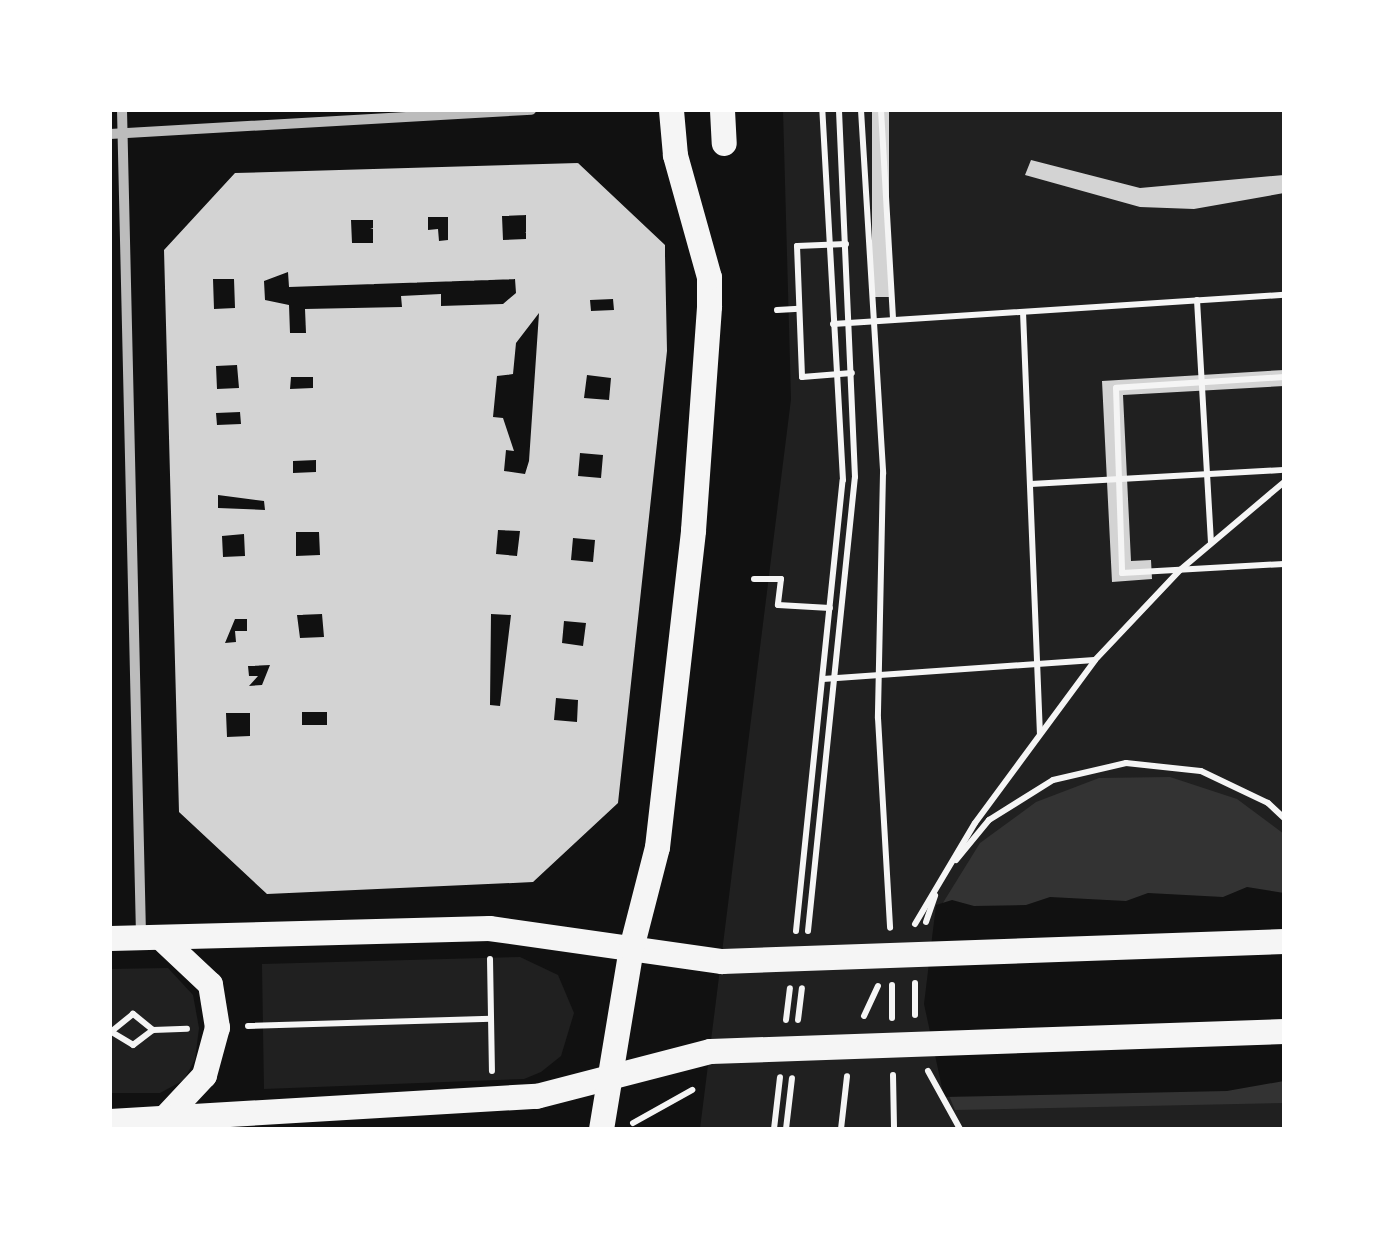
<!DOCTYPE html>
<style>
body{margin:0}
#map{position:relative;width:1394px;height:1239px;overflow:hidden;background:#111;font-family:"DM Sans",sans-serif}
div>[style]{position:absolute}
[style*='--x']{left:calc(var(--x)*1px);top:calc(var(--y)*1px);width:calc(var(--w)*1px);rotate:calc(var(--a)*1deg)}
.green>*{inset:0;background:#202020}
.water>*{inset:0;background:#333}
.pier>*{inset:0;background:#111}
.building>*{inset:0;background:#d3d3d3;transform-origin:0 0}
.path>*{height:6px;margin:-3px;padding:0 3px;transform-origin:3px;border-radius:3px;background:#f5f5f5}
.minor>*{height:10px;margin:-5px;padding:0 5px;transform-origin:5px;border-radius:5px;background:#bcbcbc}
.primary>*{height:25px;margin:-12.5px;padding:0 12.5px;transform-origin:12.5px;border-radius:12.5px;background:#f5f5f5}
span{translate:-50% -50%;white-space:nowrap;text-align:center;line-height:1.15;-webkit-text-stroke:10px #fff;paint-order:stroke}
.frame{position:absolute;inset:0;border:112px solid #fff;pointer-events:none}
</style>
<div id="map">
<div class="green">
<div style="clip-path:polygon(783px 110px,1284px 110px,1284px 1129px,700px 1129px,791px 399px)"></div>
<div style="clip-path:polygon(520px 957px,558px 975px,574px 1013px,561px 1056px,541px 1072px,524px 1079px,264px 1089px,262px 964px)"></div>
<div style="clip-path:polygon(168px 968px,193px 995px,199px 1028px,195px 1059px,184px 1080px,160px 1093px,110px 1093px,110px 969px)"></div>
</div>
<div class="water">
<div style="clip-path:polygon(1170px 777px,1237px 799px,1284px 834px,1284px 1103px,955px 1110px,941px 1076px,941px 906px,980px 843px,1036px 802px,1099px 778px)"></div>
</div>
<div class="pier">
<div style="clip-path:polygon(1247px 887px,1284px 893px,1284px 1081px,1227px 1091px,944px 1097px,924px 1004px,936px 905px,952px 900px,974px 906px,1026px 905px,1050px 897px,1126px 901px,1148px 893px,1223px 897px)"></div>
</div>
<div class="building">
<div style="left:872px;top:110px;width:17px;height:187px"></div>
<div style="clip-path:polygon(1031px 160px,1140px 188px,1284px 175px,1284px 193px,1194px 209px,1140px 207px,1025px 175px)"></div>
<div style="clip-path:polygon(evenodd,578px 163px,665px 245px,665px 255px,667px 351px,618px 803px,533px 882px,267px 894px,179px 812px,164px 250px,235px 173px,578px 163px,526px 215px,526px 239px,503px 240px,502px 216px,526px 215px,578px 163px,428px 217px,448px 217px,448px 240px,439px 241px,438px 229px,428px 230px,428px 217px,578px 163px,351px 220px,373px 220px,373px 243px,352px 243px,351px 220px,578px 163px,288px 272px,289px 287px,515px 279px,516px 293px,503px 304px,441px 306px,441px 294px,401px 296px,402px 307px,305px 309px,306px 333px,290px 333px,289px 305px,265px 300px,264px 281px,288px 272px,578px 163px,213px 279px,234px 279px,235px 308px,214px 309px,213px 279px,578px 163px,613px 299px,614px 310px,591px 311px,590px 300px,613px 299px,578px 163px,539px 313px,529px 461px,525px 474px,504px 471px,506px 450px,514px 451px,503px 418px,493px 417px,497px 376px,513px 374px,516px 343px,539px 313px,578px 163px,237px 365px,239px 388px,217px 389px,216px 366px,237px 365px,578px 163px,587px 375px,611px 378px,609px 400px,584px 398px,587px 375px,578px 163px,291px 377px,313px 377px,313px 388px,290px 389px,291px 377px,578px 163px,240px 412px,241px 424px,217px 425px,216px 413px,240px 412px,578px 163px,580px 453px,603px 455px,601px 478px,578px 476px,580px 453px,578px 163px,316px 460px,316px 472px,293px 473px,293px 461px,316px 460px,578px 163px,218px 495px,264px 501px,265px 510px,218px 508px,218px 495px,578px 163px,498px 530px,520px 531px,517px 556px,496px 554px,498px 530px,578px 163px,296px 532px,319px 532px,320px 555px,296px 556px,296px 532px,578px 163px,244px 534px,245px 556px,223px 557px,222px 536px,244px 534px,578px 163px,573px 538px,595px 540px,593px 562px,571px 560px,573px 538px,578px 163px,322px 614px,324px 637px,300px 638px,297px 615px,322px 614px,578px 163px,491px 614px,511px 615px,500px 706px,490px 705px,491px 614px,578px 163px,235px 619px,247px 619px,247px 631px,235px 631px,236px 642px,225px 643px,235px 619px,578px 163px,564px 621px,586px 623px,583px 646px,562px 643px,564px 621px,578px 163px,270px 665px,262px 685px,249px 686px,258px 676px,249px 676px,248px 666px,270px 665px,578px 163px,556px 698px,578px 700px,577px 722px,554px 720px,556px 698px,578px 163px,302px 712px,327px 712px,327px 725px,302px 725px,302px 712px,578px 163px,226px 713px,250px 713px,250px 736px,227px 737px,226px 713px)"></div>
<div style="clip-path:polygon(1284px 370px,1284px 386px,1123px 395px,1131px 561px,1151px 560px,1152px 579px,1112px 582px,1102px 381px)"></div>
</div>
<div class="path">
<div style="--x:861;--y:110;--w:364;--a:86.5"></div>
<div style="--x:883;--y:473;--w:245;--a:91.2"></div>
<div style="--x:878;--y:718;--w:210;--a:86.7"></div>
<div style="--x:881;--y:110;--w:210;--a:86.7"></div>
<div style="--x:846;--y:244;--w:49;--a:177.7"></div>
<div style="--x:797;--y:246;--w:131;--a:87.8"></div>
<div style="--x:802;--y:377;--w:50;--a:-4.6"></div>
<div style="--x:1197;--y:300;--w:242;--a:86.7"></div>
<div style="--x:777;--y:310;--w:22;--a:-3"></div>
<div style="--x:1023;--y:312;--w:422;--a:87.7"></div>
<div style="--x:833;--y:324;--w:452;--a:-3.7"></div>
<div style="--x:1284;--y:377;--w:168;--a:176.3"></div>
<div style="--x:1116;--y:388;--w:185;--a:88.1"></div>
<div style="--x:1122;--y:573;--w:162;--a:-3.2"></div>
<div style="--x:1031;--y:484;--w:253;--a:-3.2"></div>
<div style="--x:754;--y:579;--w:27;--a:0"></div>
<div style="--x:781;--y:579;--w:26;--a:97"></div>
<div style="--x:778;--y:605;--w:52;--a:3.3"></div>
<div style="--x:823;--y:679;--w:272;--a:-4"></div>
<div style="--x:956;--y:860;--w:52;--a:-50.5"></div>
<div style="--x:989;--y:820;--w:75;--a:-32"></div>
<div style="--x:1053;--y:780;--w:75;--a:-13.1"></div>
<div style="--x:1126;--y:763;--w:75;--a:6.1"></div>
<div style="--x:1201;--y:771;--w:74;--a:25.5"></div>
<div style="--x:1268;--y:803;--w:22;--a:43"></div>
<div style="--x:926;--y:922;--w:28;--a:-71"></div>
<div style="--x:915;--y:924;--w:117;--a:-59.3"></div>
<div style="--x:975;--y:823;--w:202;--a:-53.6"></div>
<div style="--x:1095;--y:660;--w:124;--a:-46.6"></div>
<div style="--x:1180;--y:570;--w:136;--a:-40.2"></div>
<div style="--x:796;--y:931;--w:453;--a:-84.1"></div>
<div style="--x:843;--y:480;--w:371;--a:-93.2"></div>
<div style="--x:808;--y:931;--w:456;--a:-84.1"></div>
<div style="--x:855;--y:477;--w:367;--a:-92.5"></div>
<div style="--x:490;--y:959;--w:112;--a:89"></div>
<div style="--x:892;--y:985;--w:33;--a:90"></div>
<div style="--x:915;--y:1015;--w:32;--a:-90"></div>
<div style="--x:864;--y:1016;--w:33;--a:-65"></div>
<div style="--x:786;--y:1020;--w:32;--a:-83"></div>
<div style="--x:798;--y:1020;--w:32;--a:-83"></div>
<div style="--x:248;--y:1026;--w:243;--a:-1.7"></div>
<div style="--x:153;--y:1030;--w:34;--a:-2"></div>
<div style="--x:110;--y:1031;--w:27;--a:31"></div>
<div style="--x:133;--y:1045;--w:25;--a:-37"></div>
<div style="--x:153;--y:1030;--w:26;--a:-141"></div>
<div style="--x:133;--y:1014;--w:27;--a:141"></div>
<div style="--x:928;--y:1071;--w:66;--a:61.1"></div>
<div style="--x:893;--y:1075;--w:54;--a:88.9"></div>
<div style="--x:633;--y:1123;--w:68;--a:-29.2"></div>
<div style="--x:774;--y:1129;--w:52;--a:-83.4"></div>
<div style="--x:786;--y:1129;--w:51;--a:-83.3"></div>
<div style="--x:841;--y:1129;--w:53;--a:-83.5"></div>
</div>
<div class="minor">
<div style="--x:122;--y:110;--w:824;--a:88.68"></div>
<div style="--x:110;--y:134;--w:422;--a:-3.3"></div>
</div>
<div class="primary">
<div style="--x:722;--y:110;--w:33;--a:87"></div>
<div style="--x:110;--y:938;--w:379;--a:-1.5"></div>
<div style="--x:489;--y:928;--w:235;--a:8.1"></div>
<div style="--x:722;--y:961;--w:562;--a:-2.04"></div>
<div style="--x:161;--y:938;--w:67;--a:43.2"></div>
<div style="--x:210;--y:984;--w:44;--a:80.8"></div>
<div style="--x:217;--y:1027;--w:50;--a:105.2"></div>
<div style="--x:204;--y:1075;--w:62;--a:133"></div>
<div style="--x:110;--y:1121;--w:427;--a:-3.4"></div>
<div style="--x:536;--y:1096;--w:180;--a:-14.5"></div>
<div style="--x:710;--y:1051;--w:574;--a:-2"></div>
<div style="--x:601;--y:1129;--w:183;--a:-80.6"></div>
<div style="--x:631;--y:948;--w:104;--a:-75.6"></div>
<div style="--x:657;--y:847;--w:319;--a:-83.5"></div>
<div style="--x:693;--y:530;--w:225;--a:-85.9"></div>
<div style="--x:709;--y:306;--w:29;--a:-90"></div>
<div style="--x:709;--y:277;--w:127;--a:-105.6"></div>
<div style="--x:675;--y:155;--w:45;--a:-95.1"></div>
</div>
<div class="frame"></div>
</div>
